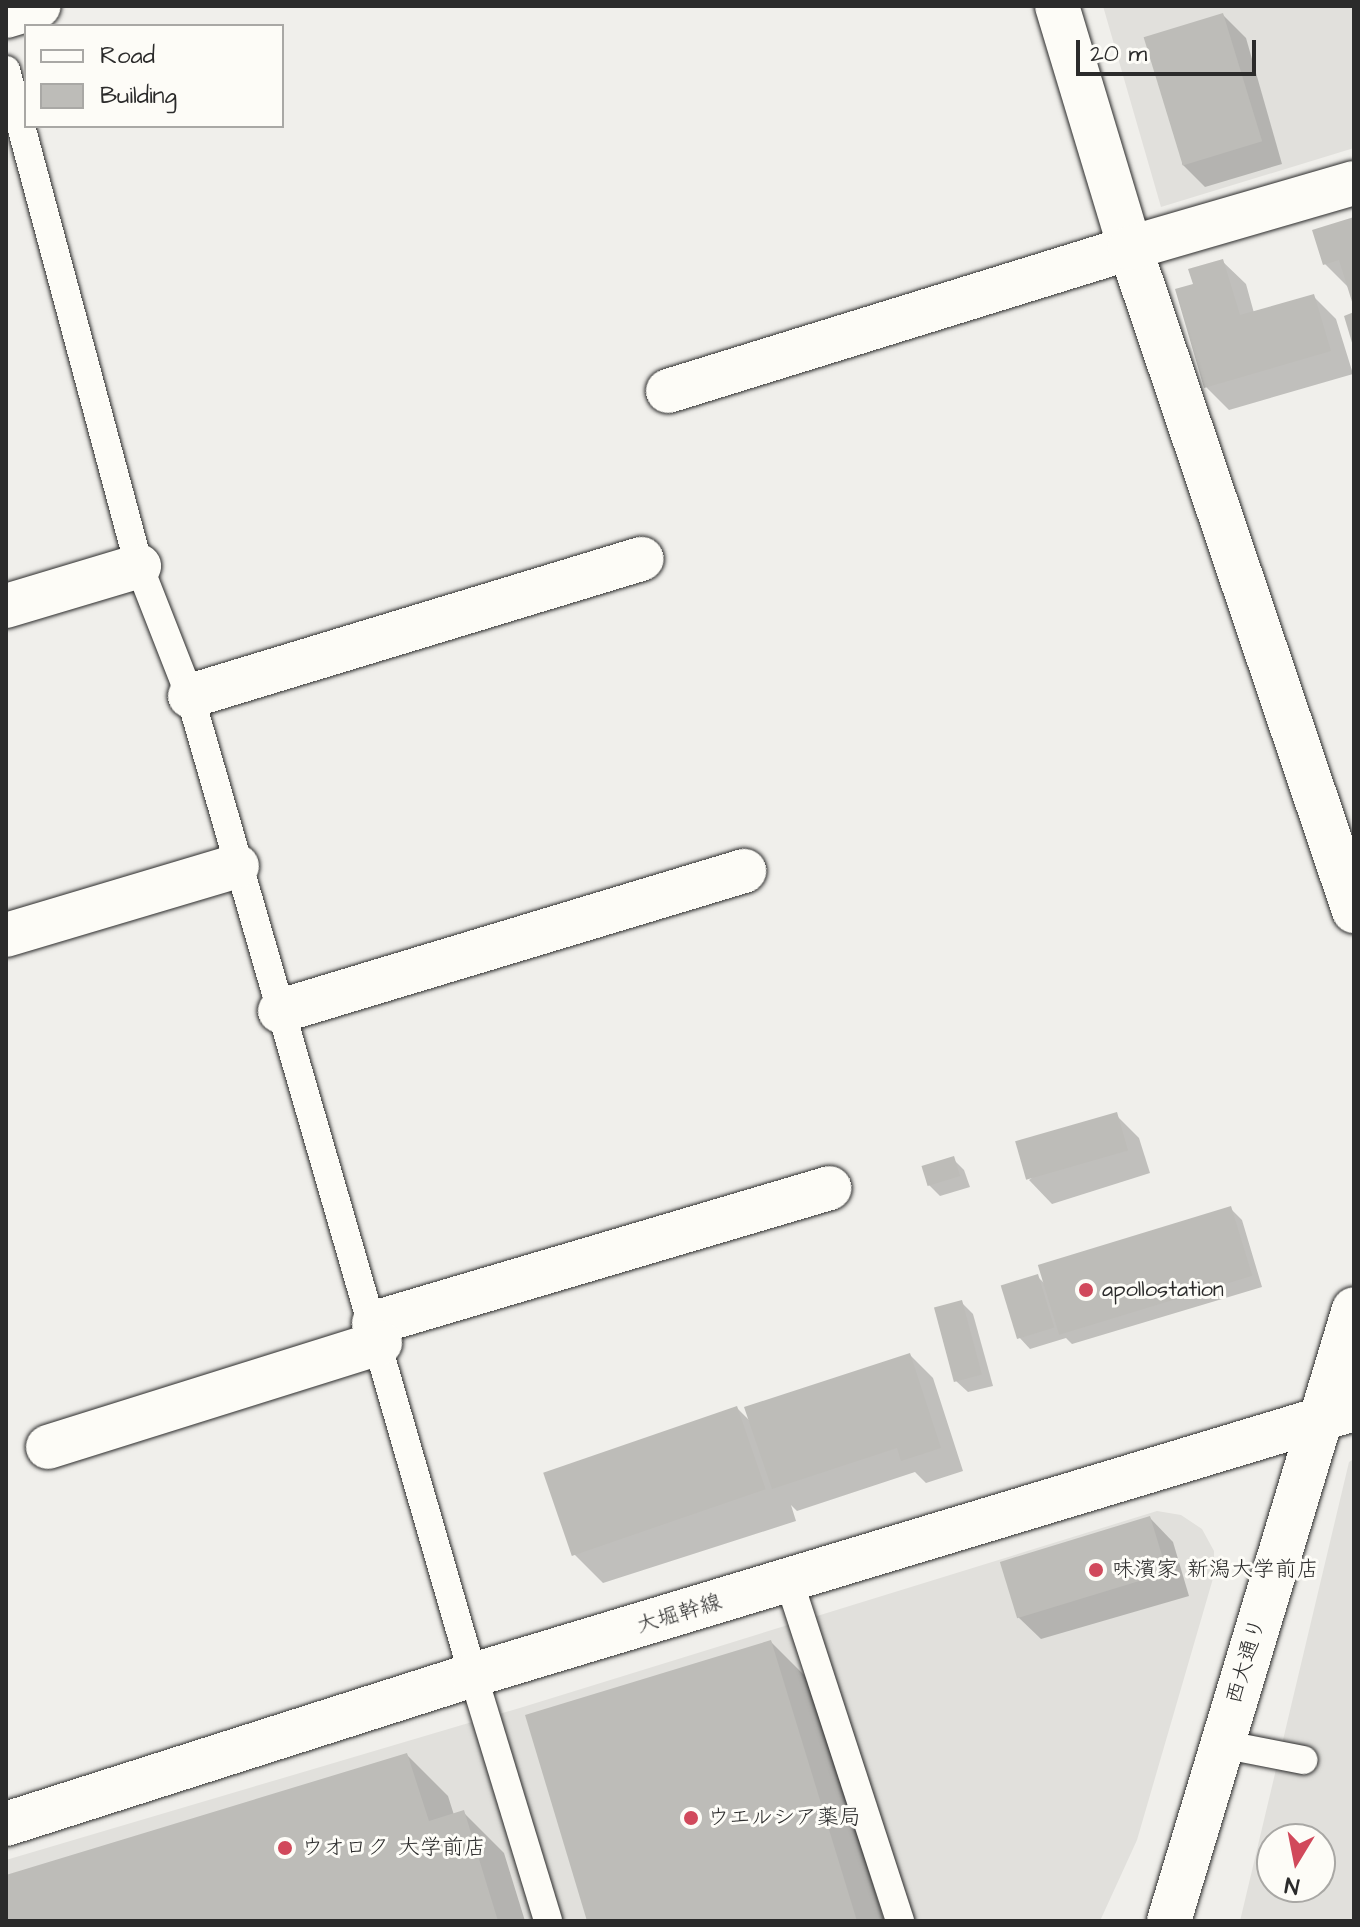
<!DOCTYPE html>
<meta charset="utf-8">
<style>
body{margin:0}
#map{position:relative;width:1360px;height:1927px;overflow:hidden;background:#f0efeb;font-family:"Architects Daughter","Klee One",sans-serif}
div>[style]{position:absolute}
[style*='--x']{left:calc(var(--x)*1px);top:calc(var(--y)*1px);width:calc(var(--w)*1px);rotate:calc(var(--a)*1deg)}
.built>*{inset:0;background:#e1e0dc}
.shadow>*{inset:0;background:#0003}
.building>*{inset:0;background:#bdbcb8;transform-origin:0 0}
.roads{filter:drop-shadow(0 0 2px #2b2b2b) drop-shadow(0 0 2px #2b2b2b)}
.service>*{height:28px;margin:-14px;padding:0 14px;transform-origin:14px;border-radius:14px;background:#fdfcf7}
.minor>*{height:44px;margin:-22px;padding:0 22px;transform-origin:22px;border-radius:22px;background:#fdfcf7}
.tertiary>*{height:44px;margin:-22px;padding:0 22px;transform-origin:22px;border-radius:22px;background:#fdfcf7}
.dots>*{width:22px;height:22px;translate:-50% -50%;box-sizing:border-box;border:4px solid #fdfcf7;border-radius:50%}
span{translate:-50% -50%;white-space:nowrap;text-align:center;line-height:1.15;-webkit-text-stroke:6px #fdfcf7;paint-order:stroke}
.poi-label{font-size:22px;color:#2b2b2b}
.left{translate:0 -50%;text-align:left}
.street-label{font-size:22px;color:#2b2b2b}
.frame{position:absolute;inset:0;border:8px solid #2b2b2b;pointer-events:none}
.legend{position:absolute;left:24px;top:24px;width:260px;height:104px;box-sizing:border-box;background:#fdfcf7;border:2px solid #a9a8a5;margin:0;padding:10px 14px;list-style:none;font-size:24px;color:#2b2b2b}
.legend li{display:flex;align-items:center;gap:16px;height:40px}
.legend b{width:40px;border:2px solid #a9a8a5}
.north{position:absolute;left:1256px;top:1823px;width:80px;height:80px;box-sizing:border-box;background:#fdfcf7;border:2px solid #a9a8a5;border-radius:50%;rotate:190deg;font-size:22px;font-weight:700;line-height:32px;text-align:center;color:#2b2b2b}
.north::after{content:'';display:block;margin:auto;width:28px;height:36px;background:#d1495b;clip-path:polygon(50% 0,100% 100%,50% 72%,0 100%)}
.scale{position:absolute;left:1076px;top:40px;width:180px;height:36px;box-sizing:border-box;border:4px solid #2b2b2b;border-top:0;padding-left:10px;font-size:24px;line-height:28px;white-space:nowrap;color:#2b2b2b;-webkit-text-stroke:6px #fdfcf7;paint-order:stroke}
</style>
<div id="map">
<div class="built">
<div style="clip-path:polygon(1103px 6px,1354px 6px,1354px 148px,1161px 207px)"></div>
<div style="clip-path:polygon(evenodd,1354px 1459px,1354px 1921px,1240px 1921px,1349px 1462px,1354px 1459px,1272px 1839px,1320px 1839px,1320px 1887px,1272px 1887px,1272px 1839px)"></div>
<div style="clip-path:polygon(1157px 1511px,1181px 1515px,1202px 1529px,1214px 1551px,1214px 1575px,1137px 1840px,1100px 1921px,6px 1921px,6px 1860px,523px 1707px)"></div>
</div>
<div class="shadow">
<div style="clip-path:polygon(1223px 15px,1246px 38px,1282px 164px,1205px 187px,1182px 164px)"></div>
<div style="clip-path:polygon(1354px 219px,1354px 301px,1348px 287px,1325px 264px)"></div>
<div style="clip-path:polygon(1222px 261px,1246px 284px,1254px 313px,1313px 296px,1336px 319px,1353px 374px,1229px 410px,1206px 387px,1196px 285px)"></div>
<div style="clip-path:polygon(1116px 1115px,1139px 1138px,1150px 1173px,1052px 1204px,1029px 1180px)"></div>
<div style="clip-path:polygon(953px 1159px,964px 1170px,970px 1187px,940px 1196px,929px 1185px)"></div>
<div style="clip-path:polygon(1231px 1209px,1242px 1220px,1262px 1287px,1072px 1344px,1066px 1338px,1030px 1349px,1019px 1337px,1037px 1276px,1046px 1285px)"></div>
<div style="clip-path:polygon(961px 1302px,973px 1314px,993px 1386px,968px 1392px,956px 1381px)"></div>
<div style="clip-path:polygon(910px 1355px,933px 1378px,963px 1471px,926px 1483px,915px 1472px,797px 1511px,791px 1505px,796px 1521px,603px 1583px,570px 1550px,737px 1408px,752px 1423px)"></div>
<div style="clip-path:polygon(1150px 1518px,1173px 1542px,1189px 1596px,1041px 1639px,1017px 1616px)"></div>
<div style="clip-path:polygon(771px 1642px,812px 1683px,884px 1921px,589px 1921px)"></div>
<div style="clip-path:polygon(407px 1755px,448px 1796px,454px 1815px,463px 1812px,504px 1853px,525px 1921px,6px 1921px,6px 1877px)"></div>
</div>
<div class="building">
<div style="left:1223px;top:13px;width:134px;height:83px;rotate:73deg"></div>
<div style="clip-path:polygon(1354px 217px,1354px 305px,1353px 305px,1339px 260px,1323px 265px,1312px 230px)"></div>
<div style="clip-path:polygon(1223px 259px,1240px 315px,1314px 294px,1331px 351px,1204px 388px,1175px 289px,1193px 284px,1188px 269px)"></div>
<div style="clip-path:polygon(1354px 312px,1354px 346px,1353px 346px,1344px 316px)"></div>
<div style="left:1117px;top:1112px;width:40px;height:106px;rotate:74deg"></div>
<div style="left:954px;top:1156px;width:21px;height:34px;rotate:73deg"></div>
<div style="left:1231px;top:1206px;width:73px;height:202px;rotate:73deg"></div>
<div style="left:1038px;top:1274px;width:56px;height:39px;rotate:73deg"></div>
<div style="left:962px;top:1300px;width:77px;height:29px;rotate:75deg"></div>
<div style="clip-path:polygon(910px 1353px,941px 1448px,901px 1461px,897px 1448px,772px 1489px,744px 1407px)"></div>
<div style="left:737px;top:1406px;width:88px;height:205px;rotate:71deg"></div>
<div style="left:1150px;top:1516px;width:59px;height:157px;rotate:73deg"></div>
<div style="clip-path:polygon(771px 1640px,857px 1921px,587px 1921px,525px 1715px)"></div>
<div style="clip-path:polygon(407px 1753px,429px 1821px,464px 1810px,498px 1921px,6px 1921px,6px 1875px)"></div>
</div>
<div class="roads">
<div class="service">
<div style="--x:6;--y:70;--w:514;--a:74.99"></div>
<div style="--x:139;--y:566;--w:140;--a:68.6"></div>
<div style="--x:190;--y:696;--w:1019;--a:73.88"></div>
<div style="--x:473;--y:1675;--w:257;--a:73"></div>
<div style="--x:789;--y:1581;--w:358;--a:71.9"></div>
<div style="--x:1221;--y:1744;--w:84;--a:11"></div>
</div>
<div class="minor">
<div style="--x:1057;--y:6;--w:253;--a:73.2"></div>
<div style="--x:1130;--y:248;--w:700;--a:71.33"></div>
<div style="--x:6;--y:16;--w:34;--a:-17"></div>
<div style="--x:668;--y:391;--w:484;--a:-17.2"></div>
<div style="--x:1130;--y:248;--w:233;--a:-16.2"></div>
<div style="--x:6;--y:606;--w:139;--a:-16.7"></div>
<div style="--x:190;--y:696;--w:472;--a:-16.9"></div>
<div style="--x:6;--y:935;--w:241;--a:-16.6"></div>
<div style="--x:280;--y:1011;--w:485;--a:-16.8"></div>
<div style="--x:374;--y:1323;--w:475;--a:-16.5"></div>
<div style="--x:48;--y:1447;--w:348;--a:-17.4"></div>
</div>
<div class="tertiary">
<div style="--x:6;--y:1824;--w:490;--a:-17.7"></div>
<div style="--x:473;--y:1675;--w:920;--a:-16.8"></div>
<div style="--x:1169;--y:1921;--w:639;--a:-73.18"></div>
</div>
</div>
<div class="dots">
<div style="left:1086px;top:1290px;background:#d1495b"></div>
<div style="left:1096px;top:1570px;background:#d1495b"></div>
<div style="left:691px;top:1818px;background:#d1495b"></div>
<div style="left:285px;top:1848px;background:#d1495b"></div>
</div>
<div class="poi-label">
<span class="left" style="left:1102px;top:1290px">apollostation</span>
<span class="left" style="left:1112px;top:1570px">味濱家 新潟大学前店</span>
<span class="left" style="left:707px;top:1818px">ウエルシア薬局</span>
<span class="left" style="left:301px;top:1848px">ウオロク 大学前店</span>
</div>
<div class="street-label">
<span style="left:679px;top:1614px;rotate:-17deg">大堀幹線</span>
<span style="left:1246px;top:1661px;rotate:-73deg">西大通り</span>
</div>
<div class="frame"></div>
<ul class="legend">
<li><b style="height:10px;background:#fdfcf7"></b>Road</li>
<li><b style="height:22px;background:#bdbcb8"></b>Building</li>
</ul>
<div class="north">N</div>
<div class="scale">20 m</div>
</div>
